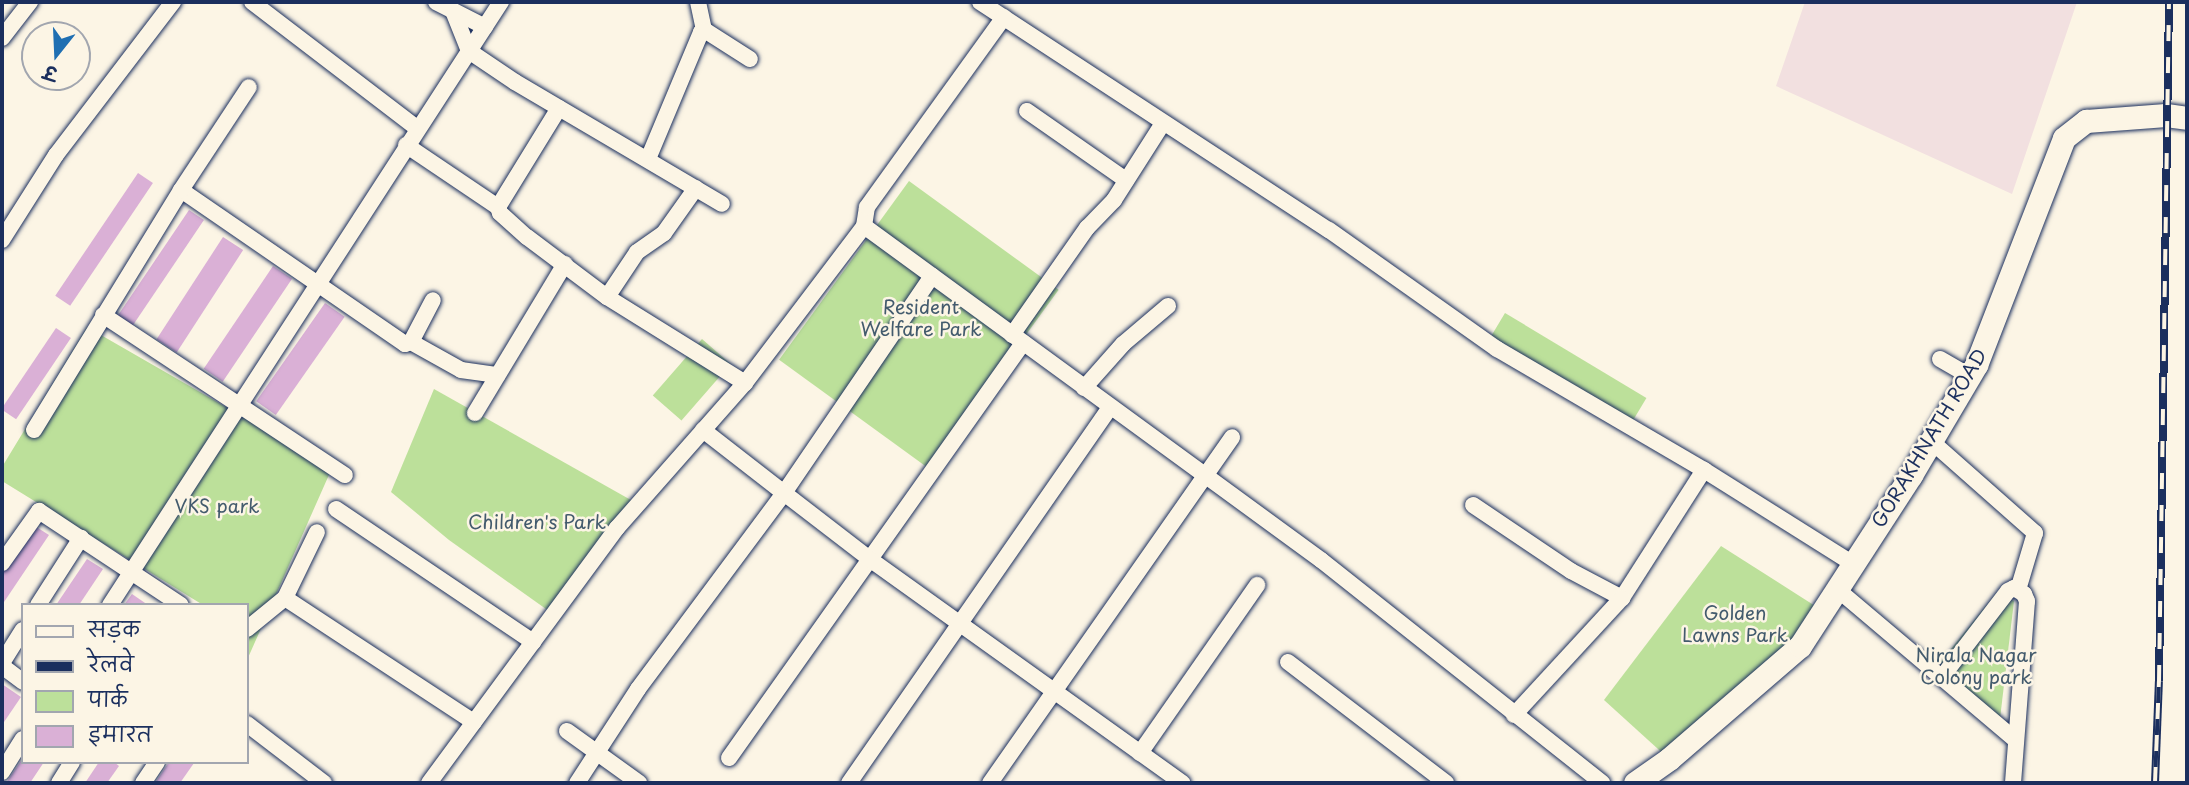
<!DOCTYPE html>
<meta charset="utf-8">
<style>
body{margin:0}
#map{position:relative;width:2189px;height:785px;overflow:hidden;background:#fcf5e5;font-family:"Playpen Sans","Playpen Sans Deva",sans-serif}
div>[style]{position:absolute}
[style*='--x']{left:calc(var(--x)*1px);top:calc(var(--y)*1px);width:calc(var(--w)*1px);rotate:calc(var(--a)*1deg)}
.built>*{inset:0;background:#f2e0e0}
.green>*{inset:0;background:#bce09a;transform-origin:0 0}
.building>*{inset:0;background:#dab0d6;transform-origin:0 0}
.roads{filter:drop-shadow(0 0 2px #1b2f5e) drop-shadow(0 0 2px #1b2f5e)}
.street>*{height:16px;margin:-8px;padding:0 8px;transform-origin:8px;border-radius:8px;background:#fcf5e5}
.secondary>*{height:23px;margin:-11.5px;padding:0 11.5px;transform-origin:11.5px;border-radius:11.5px;background:#fcf5e5}
.rail>*{height:8px;margin-top:-4px;transform-origin:0;background:repeating-linear-gradient(90deg,#fcf5e5 0 16px,#1b2f5e 0 32px);box-sizing:border-box;border-block:2px solid #1b2f5e}
span{translate:-50% -50%;white-space:nowrap;text-align:center;line-height:1.15;-webkit-text-stroke:5px #fcf5e5;paint-order:stroke}
.park-label{font-size:19px;color:#435b6d}
.street-label{font-size:19px;color:#1b2f5e}
.frame{position:absolute;inset:0;border:4px solid #1b2f5e;pointer-events:none}
.legend{position:absolute;left:21px;top:603px;width:228px;height:161px;box-sizing:border-box;background:#fcf5e5;border:2px solid #a2a6af;margin:0;padding:9px 12px;list-style:none;font-size:21px;color:#1b2f5e}
.legend li{display:flex;align-items:center;gap:14px;height:35px}
.legend b{width:35px;border:2px solid #a2a6af}
.north{position:absolute;left:21px;top:21px;width:70px;height:70px;box-sizing:border-box;background:#fcf5e5;border:2px solid #a2a6af;border-radius:50%;rotate:198deg;font-size:19px;font-weight:700;line-height:28px;text-align:center;color:#1b2f5e}
.north::after{content:'';display:block;margin:auto;width:24px;height:32px;background:#1f6fb2;clip-path:polygon(50% 0,100% 100%,50% 72%,0 100%)}
</style>
<div id="map">
<div class="built">
<div style="clip-path:polygon(1805px 2px,2077px 2px,2012px 194px,1776px 86px)"></div>
</div>
<div class="green">
<div style="left:909px;top:181px;width:185px;height:221px;rotate:36deg"></div>
<div style="left:1505px;top:313px;width:165px;height:32px;rotate:31deg"></div>
<div style="clip-path:polygon(87px 327px,332px 468px,247px 660px,247px 605px,203px 605px,2px 481px,2px 467px)"></div>
<div style="left:702px;top:339px;width:38px;height:75px;rotate:41deg"></div>
<div style="clip-path:polygon(434px 389px,638px 504px,553px 614px,449px 540px,391px 492px)"></div>
<div style="clip-path:polygon(1721px 546px,1823px 611px,1669px 759px,1604px 700px)"></div>
<div style="clip-path:polygon(1997px 592px,2014px 601px,1999px 727px,1934px 670px)"></div>
</div>
<div class="building">
<div style="left:138px;top:173px;width:18px;height:148px;rotate:34deg"></div>
<div style="left:189px;top:210px;width:18px;height:130px;rotate:34deg"></div>
<div style="left:223px;top:237px;width:24px;height:122px;rotate:33deg"></div>
<div style="left:273px;top:266px;width:23px;height:124px;rotate:34deg"></div>
<div style="left:325px;top:303px;width:24px;height:120px;rotate:35deg"></div>
<div style="left:56px;top:328px;width:18px;height:98px;rotate:34deg"></div>
<div style="clip-path:polygon(30px 523px,49px 535px,2px 605px,2px 566px)"></div>
<div style="clip-path:polygon(87px 559px,103px 569px,79px 605px,56px 605px)"></div>
<div style="clip-path:polygon(132px 594px,148px 605px,124px 605px)"></div>
<div style="clip-path:polygon(2px 684px,21px 697px,2px 725px)"></div>
<div style="clip-path:polygon(23px 758px,23px 762px,44px 762px,30px 783px,6px 783px)"></div>
<div style="clip-path:polygon(99px 762px,114px 762px,119px 766px,107px 783px,85px 783px)"></div>
<div style="clip-path:polygon(169px 762px,194px 763px,180px 783px,155px 783px)"></div>
</div>
<div class="roads">
<div class="street">
<div style="--x:252;--y:2;--w:208;--a:37.4"></div>
<div style="--x:436;--y:2;--w:55;--a:27"></div>
<div style="--x:698;--y:2;--w:29;--a:78"></div>
<div style="--x:980;--y:2;--w:417;--a:33.2"></div>
<div style="--x:1329;--y:230;--w:206;--a:35.3"></div>
<div style="--x:1497;--y:349;--w:240;--a:30.3"></div>
<div style="--x:1704;--y:470;--w:176;--a:32.2"></div>
<div style="--x:453;--y:11;--w:43;--a:68.2"></div>
<div style="--x:469;--y:51;--w:55;--a:34"></div>
<div style="--x:515;--y:82;--w:240;--a:30.5"></div>
<div style="--x:2;--y:38;--w:46;--a:-52.1"></div>
<div style="--x:559;--y:108;--w:116;--a:121.6"></div>
<div style="--x:498;--y:207;--w:6;--a:72"></div>
<div style="--x:500;--y:213;--w:36;--a:42"></div>
<div style="--x:527;--y:237;--w:100;--a:36.9"></div>
<div style="--x:607;--y:297;--w:54;--a:-56.3"></div>
<div style="--x:637;--y:252;--w:33;--a:-35"></div>
<div style="--x:664;--y:233;--w:55;--a:-54.6"></div>
<div style="--x:1027;--y:111;--w:121;--a:34.9"></div>
<div style="--x:406;--y:145;--w:111;--a:34"></div>
<div style="--x:648;--y:159;--w:138;--a:-67.3"></div>
<div style="--x:701;--y:32;--w:5;--a:-11"></div>
<div style="--x:706;--y:31;--w:52;--a:32.5"></div>
<div style="--x:181;--y:190;--w:272;--a:34.5"></div>
<div style="--x:405;--y:344;--w:6;--a:-18"></div>
<div style="--x:411;--y:342;--w:47;--a:-62.4"></div>
<div style="--x:864;--y:226;--w:566;--a:36.16"></div>
<div style="--x:1321;--y:560;--w:359;--a:38.4"></div>
<div style="--x:2;--y:240;--w:101;--a:-57.6"></div>
<div style="--x:56;--y:155;--w:193;--a:-52.6"></div>
<div style="--x:607;--y:297;--w:163;--a:31.9"></div>
<div style="--x:103;--y:315;--w:290;--a:33.5"></div>
<div style="--x:1012;--y:335;--w:131;--a:-55"></div>
<div style="--x:1087;--y:228;--w:39;--a:-46"></div>
<div style="--x:1114;--y:200;--w:91;--a:-57.5"></div>
<div style="--x:411;--y:342;--w:57;--a:29.2"></div>
<div style="--x:461;--y:370;--w:37;--a:8"></div>
<div style="--x:1940;--y:359;--w:34;--a:30"></div>
<div style="--x:1084;--y:388;--w:59;--a:-48.4"></div>
<div style="--x:1123;--y:344;--w:59;--a:-40.2"></div>
<div style="--x:475;--y:413;--w:174;--a:-58.9"></div>
<div style="--x:34;--y:430;--w:281;--a:-58.5"></div>
<div style="--x:181;--y:190;--w:123;--a:-56.6"></div>
<div style="--x:703;--y:430;--w:103;--a:37.9"></div>
<div style="--x:784;--y:493;--w:263;--a:-55.7"></div>
<div style="--x:1931;--y:441;--w:139;--a:41.5"></div>
<div style="--x:2035;--y:533;--w:59;--a:106.6"></div>
<div style="--x:1473;--y:505;--w:118;--a:34"></div>
<div style="--x:1571;--y:571;--w:58;--a:27.9"></div>
<div style="--x:1622;--y:598;--w:152;--a:-57.4"></div>
<div style="--x:336;--y:509;--w:238;--a:34"></div>
<div style="--x:2;--y:563;--w:64;--a:-54.6"></div>
<div style="--x:39;--y:511;--w:170;--a:33.5"></div>
<div style="--x:1837;--y:589;--w:234;--a:40.2"></div>
<div style="--x:285;--y:598;--w:73;--a:-64.1"></div>
<div style="--x:38;--y:605;--w:80;--a:-57.3"></div>
<div style="--x:110;--y:605;--w:719;--a:-57.04"></div>
<div style="--x:247;--y:629;--w:49;--a:-39.2"></div>
<div style="--x:285;--y:598;--w:226;--a:33.3"></div>
<div style="--x:1288;--y:662;--w:199;--a:37.4"></div>
<div style="--x:2;--y:663;--w:39;--a:-58"></div>
<div style="--x:2;--y:666;--w:26;--a:37"></div>
<div style="--x:1942;--y:677;--w:108;--a:-52.5"></div>
<div style="--x:2008;--y:591;--w:7;--a:-27"></div>
<div style="--x:2014;--y:588;--w:12;--a:31"></div>
<div style="--x:2024;--y:594;--w:8;--a:67"></div>
<div style="--x:2027;--y:601;--w:183;--a:94.4"></div>
<div style="--x:1514;--y:715;--w:159;--a:-47.3"></div>
<div style="--x:247;--y:724;--w:97;--a:37.5"></div>
<div style="--x:567;--y:731;--w:89;--a:35.8"></div>
<div style="--x:1140;--y:753;--w:205;--a:-55.1"></div>
<div style="--x:729;--y:758;--w:509;--a:-54.68"></div>
<div style="--x:2;--y:772;--w:39;--a:-58"></div>
<div style="--x:59;--y:783;--w:25;--a:-58"></div>
<div style="--x:143;--y:783;--w:25;--a:-56"></div>
<div style="--x:429;--y:783;--w:317;--a:-53.6"></div>
<div style="--x:617;--y:528;--w:193;--a:-48.6"></div>
<div style="--x:745;--y:383;--w:197;--a:-52.8"></div>
<div style="--x:864;--y:226;--w:19;--a:-81"></div>
<div style="--x:867;--y:207;--w:234;--a:-54.2"></div>
<div style="--x:577;--y:783;--w:112;--a:-57"></div>
<div style="--x:638;--y:689;--w:244;--a:-53.3"></div>
<div style="--x:784;--y:493;--w:110;--a:37.6"></div>
<div style="--x:871;--y:560;--w:383;--a:35.6"></div>
<div style="--x:849;--y:783;--w:458;--a:-55.2"></div>
<div style="--x:990;--y:783;--w:422;--a:-55"></div>
</div>
<div class="secondary">
<div style="--x:1635;--y:783;--w:42;--a:-35.2"></div>
<div style="--x:1669;--y:759;--w:173;--a:-40.8"></div>
<div style="--x:1800;--y:646;--w:204;--a:-57"></div>
<div style="--x:1911;--y:475;--w:128;--a:-59.4"></div>
<div style="--x:1976;--y:365;--w:243;--a:-68.8"></div>
<div style="--x:2064;--y:138;--w:28;--a:-38"></div>
<div style="--x:2086;--y:121;--w:80;--a:-4.3"></div>
<div style="--x:2166;--y:115;--w:21;--a:8"></div>
</div>
</div>
<div class="rail">
<div style="--x:2155;--y:783;--w:102;--a:-87.8"></div>
<div style="--x:2159;--y:681;--w:679;--a:-89.16"></div>
</div>
<div class="park-label">
<span style="left:921px;top:318px">Resident<br>Welfare Park</span>
<span style="left:217px;top:506px">VKS park</span>
<span style="left:537px;top:522px">Children's Park</span>
<span style="left:1735px;top:624px">Golden<br>Lawns Park</span>
<span style="left:1976px;top:666px">Nirala Nagar<br>Colony park</span>
</div>
<div class="street-label">
<span style="left:1929px;top:438px;rotate:-59deg">GORAKHNATH ROAD</span>
</div>
<div class="frame"></div>
<ul class="legend">
<li><b style="height:9px;background:#fcf5e5"></b>सड़क</li>
<li><b style="height:9px;background:#1b2f5e"></b>रेलवे</li>
<li><b style="height:19px;background:#bce09a"></b>पार्क</li>
<li><b style="height:19px;background:#dab0d6"></b>इमारत</li>
</ul>
<div class="north">उ</div>
</div>
